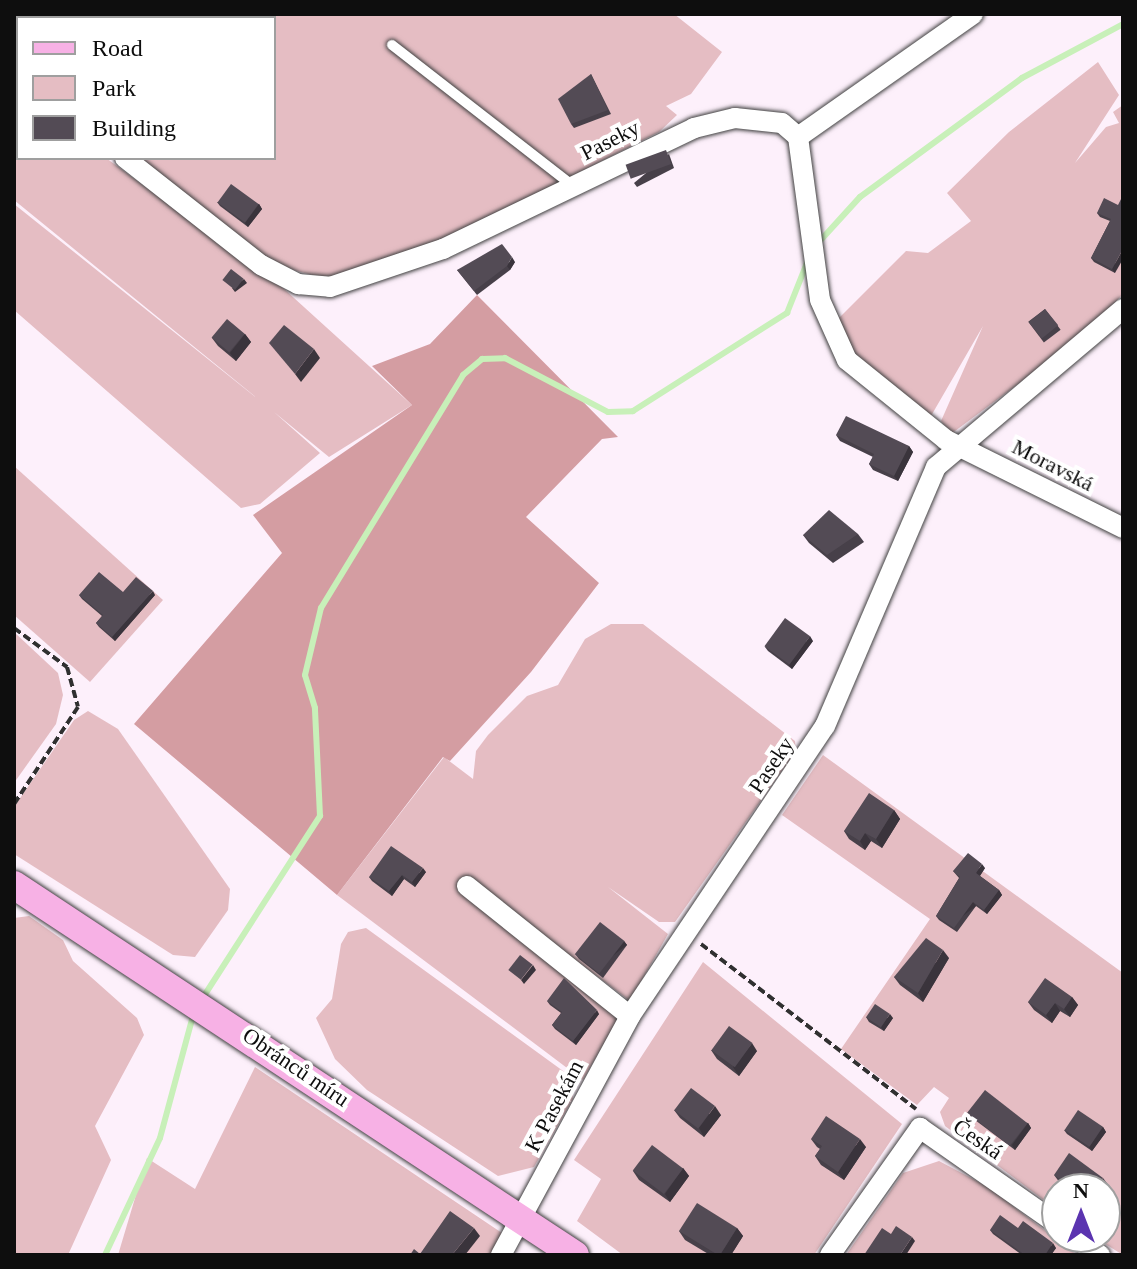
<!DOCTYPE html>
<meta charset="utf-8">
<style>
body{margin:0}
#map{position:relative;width:1137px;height:1269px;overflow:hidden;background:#fdf0fb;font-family:Georgia,serif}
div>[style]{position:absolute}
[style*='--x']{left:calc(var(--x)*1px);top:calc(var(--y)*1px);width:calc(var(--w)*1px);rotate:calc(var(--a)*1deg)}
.green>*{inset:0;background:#e5bdc3}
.forest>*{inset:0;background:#d49da2}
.stream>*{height:6px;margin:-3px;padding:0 3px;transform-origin:3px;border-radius:3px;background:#c8f0b9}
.path>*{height:4px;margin-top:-2px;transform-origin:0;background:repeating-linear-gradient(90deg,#303030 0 8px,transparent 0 12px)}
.roads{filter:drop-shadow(0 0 2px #414141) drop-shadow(0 0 2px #414141)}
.service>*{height:10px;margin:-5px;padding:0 5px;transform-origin:5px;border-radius:5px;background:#fff}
.minor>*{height:20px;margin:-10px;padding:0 10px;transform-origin:10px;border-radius:10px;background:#fff}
.secondary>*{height:28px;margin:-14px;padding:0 14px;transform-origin:14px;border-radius:14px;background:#f7b1e5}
.wall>*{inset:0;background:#474049;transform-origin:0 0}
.shaded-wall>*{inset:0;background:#3a343c;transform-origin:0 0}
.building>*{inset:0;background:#534b55;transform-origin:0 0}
span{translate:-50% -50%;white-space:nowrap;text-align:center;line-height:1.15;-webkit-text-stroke:8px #fff;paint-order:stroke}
.street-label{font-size:22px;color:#0e0e0e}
.frame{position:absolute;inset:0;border:16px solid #0e0e0e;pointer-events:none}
.legend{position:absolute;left:16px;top:16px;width:260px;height:144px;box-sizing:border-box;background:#fff;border:2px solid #9f9f9f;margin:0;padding:10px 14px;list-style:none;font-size:24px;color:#0e0e0e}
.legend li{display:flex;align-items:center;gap:16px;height:40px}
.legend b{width:40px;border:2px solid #9f9f9f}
.north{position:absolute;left:1041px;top:1173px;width:80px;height:80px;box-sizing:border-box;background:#fff;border:2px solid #9f9f9f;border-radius:50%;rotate:0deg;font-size:22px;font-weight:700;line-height:32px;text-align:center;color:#0e0e0e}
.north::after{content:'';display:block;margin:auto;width:28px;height:36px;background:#5b34b0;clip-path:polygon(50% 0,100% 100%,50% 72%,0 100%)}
</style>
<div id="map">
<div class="green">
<div style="clip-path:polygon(118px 14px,674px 14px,722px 52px,691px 94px,666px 106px,677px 115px,659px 132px,453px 236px,354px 274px,324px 278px,274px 265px,136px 158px,274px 158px,274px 18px)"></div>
<div style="clip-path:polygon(1098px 62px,1119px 95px,1075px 163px,1106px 127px,1119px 123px,1113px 112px,1123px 105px,1123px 294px,1085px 334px,951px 434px,941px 421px,983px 326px,931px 416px,853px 354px,838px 319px,906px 251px,928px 253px,971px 221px,947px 193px,1009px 132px)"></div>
<div style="clip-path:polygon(14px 89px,18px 158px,106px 158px,283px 288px,412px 405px,329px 457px,274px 412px,320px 453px,260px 504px,241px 508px,14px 310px,14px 204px,258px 399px,14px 200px)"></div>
<div style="clip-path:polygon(14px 466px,163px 600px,90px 682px,14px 615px)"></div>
<div style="clip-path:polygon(643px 624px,795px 741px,796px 751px,675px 922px,659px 922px,608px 887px,668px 934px,630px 1001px,577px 961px,622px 1012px,583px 1080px,337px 895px,444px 757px,473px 779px,476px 751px,488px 735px,527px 696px,558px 685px,585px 639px,611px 624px)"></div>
<div style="clip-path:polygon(14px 632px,58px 673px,63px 695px,56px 724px,14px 783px)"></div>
<div style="clip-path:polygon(88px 711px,118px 729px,230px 889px,228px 910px,195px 957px,173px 955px,14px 854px,14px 807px,74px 720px)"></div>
<div style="clip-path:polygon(823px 755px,1123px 973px,1123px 1255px,1094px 1237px,1105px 1237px,1105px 1189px,1057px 1189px,1057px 1210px,945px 1126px,940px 1112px,949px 1098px,934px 1087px,917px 1105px,841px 1049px,930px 919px,782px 815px)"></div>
<div style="clip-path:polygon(29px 916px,63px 940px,73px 961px,137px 1018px,144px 1035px,95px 1126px,111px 1160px,68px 1255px,14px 1255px,14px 918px)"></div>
<div style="clip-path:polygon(366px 928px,570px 1076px,573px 1099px,534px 1167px,498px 1176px,367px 1090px,335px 1059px,316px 1018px,332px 999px,341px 944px,348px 932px)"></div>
<div style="clip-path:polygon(703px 962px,902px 1124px,814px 1255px,623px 1255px,577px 1221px,601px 1179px,574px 1160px)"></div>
<div style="clip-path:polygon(255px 1067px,502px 1233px,491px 1255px,118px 1255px,147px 1158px,195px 1189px)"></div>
<div style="clip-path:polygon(939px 1161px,988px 1187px,1077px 1255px,846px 1255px,903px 1173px)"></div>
</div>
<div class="forest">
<div style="clip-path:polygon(477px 295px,618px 437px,602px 439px,526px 517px,599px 583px,531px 672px,450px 761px,443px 757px,337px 895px,134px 724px,282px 553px,253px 515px,412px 405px,372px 366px,430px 344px)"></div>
</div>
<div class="stream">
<div style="--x:819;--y:242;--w:61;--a:-47.7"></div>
<div style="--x:860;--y:197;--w:201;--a:-36.3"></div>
<div style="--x:1022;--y:78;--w:115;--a:-28.1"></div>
<div style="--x:202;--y:999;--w:218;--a:-57.2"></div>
<div style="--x:320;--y:816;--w:108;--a:-92.7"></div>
<div style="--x:315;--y:708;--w:34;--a:-107"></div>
<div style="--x:305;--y:675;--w:69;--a:-76.6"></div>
<div style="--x:321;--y:608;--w:273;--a:-58.6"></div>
<div style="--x:463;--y:375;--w:25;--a:-40"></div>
<div style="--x:482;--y:359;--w:23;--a:-2"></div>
<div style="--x:505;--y:358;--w:116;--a:27.7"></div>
<div style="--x:608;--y:412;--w:25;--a:-2"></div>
<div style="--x:633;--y:411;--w:183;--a:-32.5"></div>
<div style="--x:787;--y:313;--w:59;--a:-68.2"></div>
<div style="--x:105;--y:1255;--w:129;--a:-64.8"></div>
<div style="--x:160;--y:1138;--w:131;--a:-74.9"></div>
</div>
<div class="path">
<div style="--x:14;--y:628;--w:66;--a:36.3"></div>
<div style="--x:67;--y:667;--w:41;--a:74.6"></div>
<div style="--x:78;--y:707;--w:116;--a:123.4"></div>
<div style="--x:701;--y:944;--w:271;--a:37.5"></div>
</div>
<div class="roads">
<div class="service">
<div style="--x:392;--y:45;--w:229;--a:37.9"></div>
</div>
<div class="minor">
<div style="--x:14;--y:70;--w:5;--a:37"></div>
<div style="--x:798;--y:137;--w:214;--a:-35.1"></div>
<div style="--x:125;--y:158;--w:173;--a:38.2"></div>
<div style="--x:261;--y:265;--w:42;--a:27.2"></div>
<div style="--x:298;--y:284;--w:32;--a:5"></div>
<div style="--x:330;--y:287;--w:119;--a:-18.6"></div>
<div style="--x:443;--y:249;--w:279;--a:-25.7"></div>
<div style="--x:694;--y:128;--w:42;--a:-13.7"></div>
<div style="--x:735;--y:118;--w:47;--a:6.1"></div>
<div style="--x:782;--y:123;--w:21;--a:41"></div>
<div style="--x:798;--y:137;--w:164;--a:82.3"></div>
<div style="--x:820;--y:300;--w:66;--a:65.8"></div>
<div style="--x:847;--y:360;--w:127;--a:38.9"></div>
<div style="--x:946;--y:440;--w:198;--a:26.4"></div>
<div style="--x:467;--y:886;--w:208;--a:38.6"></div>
<div style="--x:1074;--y:1237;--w:32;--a:35"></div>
<div style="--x:501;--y:1255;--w:272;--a:-61.6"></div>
<div style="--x:630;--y:1016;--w:349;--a:-56.1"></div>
<div style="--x:825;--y:726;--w:282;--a:-66.8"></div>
<div style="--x:936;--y:467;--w:245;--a:-40.2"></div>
<div style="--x:830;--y:1255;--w:156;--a:-54.7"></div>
<div style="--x:920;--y:1128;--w:167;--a:35"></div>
</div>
<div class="secondary">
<div style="--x:14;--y:885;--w:672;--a:33.41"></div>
</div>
</div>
<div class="wall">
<div style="clip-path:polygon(591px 74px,611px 114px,574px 128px,571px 124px)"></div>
<div style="clip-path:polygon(669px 154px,674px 168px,637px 187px,634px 183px)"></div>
<div style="clip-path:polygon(217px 202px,259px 204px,262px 209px,248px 227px,220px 206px)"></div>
<div style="clip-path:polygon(1118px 205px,1115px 273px,1094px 262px,1091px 258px,1110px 221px,1100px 217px,1097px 213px)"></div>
<div style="clip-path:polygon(515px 262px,510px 270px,477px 295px,457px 270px)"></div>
<div style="left:1045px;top:309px;width:26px;height:21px;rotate:53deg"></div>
<div style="clip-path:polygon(245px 334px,251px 342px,236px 361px,218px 346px,212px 338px)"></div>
<div style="clip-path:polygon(836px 435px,909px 446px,913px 452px,898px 481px,873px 470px,869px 464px,873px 457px,840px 441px)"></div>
<div style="clip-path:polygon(858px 534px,864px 542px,833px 563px,809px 543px,803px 535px)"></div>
<div style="clip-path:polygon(123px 592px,155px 595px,115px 641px,99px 627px,96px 623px,102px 616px,82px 599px,79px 595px)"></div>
<div style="clip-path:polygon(813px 641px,792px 669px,768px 651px,765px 647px)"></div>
<div style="clip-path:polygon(894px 810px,900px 819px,882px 848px,871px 841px,865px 850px,849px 839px,844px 831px)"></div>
<div style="clip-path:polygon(985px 868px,980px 876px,999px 890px,1002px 895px,987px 914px,976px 906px,957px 932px,939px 920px,936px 916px,959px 878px,953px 871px)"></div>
<div style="clip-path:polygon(426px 872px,415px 887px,404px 879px,392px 896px,372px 881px,369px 877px)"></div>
<div style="clip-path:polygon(624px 941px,627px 945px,603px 978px,579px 959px,576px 955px)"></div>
<div style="clip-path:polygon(949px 958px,923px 1002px,900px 985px,894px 977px)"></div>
<div style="clip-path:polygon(1072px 997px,1078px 1005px,1070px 1017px,1060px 1011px,1052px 1023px,1034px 1010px,1028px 1002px)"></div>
<div style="clip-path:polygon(547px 1001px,599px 1014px,576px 1045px,555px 1029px,552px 1025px,561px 1013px,550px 1005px)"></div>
<div style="clip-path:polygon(866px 1017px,893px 1018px,884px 1031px,869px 1022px)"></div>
<div style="clip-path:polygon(711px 1050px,757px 1051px,739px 1076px,717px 1059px)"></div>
<div style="clip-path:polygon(674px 1110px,721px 1115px,704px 1137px,680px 1118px)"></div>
<div style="clip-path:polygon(968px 1113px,1028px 1123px,1031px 1128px,1015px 1150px,971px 1117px)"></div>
<div style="clip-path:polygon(1103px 1127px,1106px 1132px,1092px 1151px,1067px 1134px,1064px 1130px)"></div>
<div style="clip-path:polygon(811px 1139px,866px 1147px,844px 1180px,821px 1165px,815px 1156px,820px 1149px,817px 1147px)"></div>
<div style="clip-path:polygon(683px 1168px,689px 1176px,670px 1202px,639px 1180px,633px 1171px)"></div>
<div style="clip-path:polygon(1054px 1175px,1109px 1186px,1105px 1192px,1105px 1189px,1067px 1189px,1060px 1183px)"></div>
<div style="clip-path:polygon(737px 1228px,743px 1236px,731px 1255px,710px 1255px,685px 1240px,679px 1231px)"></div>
<div style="clip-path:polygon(1018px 1228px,1056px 1248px,1051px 1255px,1022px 1255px,993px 1234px,990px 1230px)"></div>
</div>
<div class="shaded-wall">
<div style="clip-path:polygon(259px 204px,262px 209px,248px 227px,245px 223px)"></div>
<div style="clip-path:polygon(1123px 249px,1123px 259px,1115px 273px,1112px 269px)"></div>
<div style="clip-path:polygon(512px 257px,515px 262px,510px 270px,507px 266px)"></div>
<div style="left:244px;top:279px;width:5px;height:15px;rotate:53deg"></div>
<div style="clip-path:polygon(245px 334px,251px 342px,236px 361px,230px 353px)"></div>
<div style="clip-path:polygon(314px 349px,320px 358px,301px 382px,295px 374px)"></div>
<div style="clip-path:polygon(909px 446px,913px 452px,898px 481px,894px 476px)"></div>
<div style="clip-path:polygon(153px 591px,155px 595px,115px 641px,112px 637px)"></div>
<div style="clip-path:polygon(810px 636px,813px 641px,792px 669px,789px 665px)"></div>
<div style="clip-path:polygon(894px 810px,900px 819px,882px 848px,876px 839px)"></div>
<div style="clip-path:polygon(865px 833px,871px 841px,865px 850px,860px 841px)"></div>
<div style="clip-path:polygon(982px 864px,985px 868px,979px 877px,976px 873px)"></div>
<div style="clip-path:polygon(423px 868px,426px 872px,415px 887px,412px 882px)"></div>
<div style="clip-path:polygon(402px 875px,404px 879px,392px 896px,389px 891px)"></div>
<div style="clip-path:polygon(999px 890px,1002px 895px,987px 914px,984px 910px)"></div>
<div style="left:973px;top:902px;width:5px;height:32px;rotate:53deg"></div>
<div style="left:624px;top:941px;width:5px;height:41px;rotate:53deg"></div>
<div style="clip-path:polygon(943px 950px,949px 958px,923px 1002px,918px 993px)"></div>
<div style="clip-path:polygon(533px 965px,536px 970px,524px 984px,521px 980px)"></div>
<div style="clip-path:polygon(1072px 997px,1078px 1005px,1070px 1017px,1064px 1009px)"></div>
<div style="clip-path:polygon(1055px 1003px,1060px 1011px,1052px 1023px,1046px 1015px)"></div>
<div style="clip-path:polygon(597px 1010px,599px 1014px,576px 1045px,573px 1041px)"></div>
<div style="clip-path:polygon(890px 1014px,893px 1018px,884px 1031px,881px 1027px)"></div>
<div style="clip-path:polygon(752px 1043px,757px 1051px,739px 1076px,733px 1067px)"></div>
<div style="clip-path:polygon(715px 1106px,721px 1115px,704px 1137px,699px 1128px)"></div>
<div style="clip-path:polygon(1028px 1123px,1031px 1128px,1015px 1150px,1012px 1145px)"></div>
<div style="clip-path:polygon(1103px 1127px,1106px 1132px,1092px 1151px,1089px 1147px)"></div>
<div style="clip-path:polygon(860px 1139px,866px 1147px,844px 1180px,838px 1172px)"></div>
<div style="clip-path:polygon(683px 1168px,689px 1176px,670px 1202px,665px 1194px)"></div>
<div style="clip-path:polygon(1103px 1178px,1109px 1186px,1105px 1192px,1105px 1189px,1095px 1189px)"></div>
<div style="clip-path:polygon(474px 1228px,480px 1236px,465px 1255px,452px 1255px)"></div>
<div style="clip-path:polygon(737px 1228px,743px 1236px,731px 1255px,720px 1255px)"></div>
<div style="clip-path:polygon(912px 1237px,915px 1241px,906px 1255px,900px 1255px)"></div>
<div style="clip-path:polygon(1053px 1243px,1056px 1248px,1051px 1255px,1045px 1255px)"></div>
</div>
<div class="building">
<div style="clip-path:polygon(591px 74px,608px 110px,571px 124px,558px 99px)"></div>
<div style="left:666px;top:150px;width:15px;height:43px;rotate:70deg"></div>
<div style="left:231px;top:184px;width:34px;height:23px;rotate:36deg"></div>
<div style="clip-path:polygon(1123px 195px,1123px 249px,1112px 269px,1091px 258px,1111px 219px,1097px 213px,1104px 198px,1118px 205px)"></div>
<div style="clip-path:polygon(502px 244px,512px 257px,507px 266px,474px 291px,457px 270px)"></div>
<div style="left:231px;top:269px;width:16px;height:14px;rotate:38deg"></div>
<div style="left:1045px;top:309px;width:21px;height:21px;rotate:51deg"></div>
<div style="left:227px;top:319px;width:23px;height:24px;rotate:40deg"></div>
<div style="clip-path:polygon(284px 325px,314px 349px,295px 374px,269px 343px)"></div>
<div style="clip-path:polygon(846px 416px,909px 446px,894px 476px,869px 464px,874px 454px,836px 435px)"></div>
<div style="clip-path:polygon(829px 510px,858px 534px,827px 555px,803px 535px)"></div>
<div style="clip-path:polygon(99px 572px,123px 592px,136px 577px,153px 591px,112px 637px,96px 623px,103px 615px,79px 595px)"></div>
<div style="left:785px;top:618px;width:31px;height:35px;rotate:36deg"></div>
<div style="clip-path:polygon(869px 793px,894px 810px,876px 839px,865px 833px,860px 841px,844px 831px)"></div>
<div style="clip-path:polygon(391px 846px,423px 868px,412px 882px,402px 875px,389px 891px,369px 877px)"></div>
<div style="clip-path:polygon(968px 853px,982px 864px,976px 873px,999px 890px,984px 910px,973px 902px,954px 928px,936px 916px,960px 877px,953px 871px)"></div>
<div style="left:600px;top:922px;width:31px;height:41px;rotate:38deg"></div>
<div style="clip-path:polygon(926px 938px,943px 950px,918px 993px,894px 977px)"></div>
<div style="left:520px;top:955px;width:16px;height:19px;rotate:38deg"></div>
<div style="clip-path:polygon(564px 978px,597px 1010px,573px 1041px,552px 1025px,562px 1012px,547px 1001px)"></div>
<div style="clip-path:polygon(1045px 978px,1072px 997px,1064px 1009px,1055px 1003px,1046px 1015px,1028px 1002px)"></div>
<div style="left:875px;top:1004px;width:18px;height:16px;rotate:34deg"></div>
<div style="left:729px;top:1026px;width:29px;height:30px;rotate:36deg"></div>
<div style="left:691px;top:1088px;width:30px;height:28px;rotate:37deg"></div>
<div style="left:985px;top:1090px;width:54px;height:29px;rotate:38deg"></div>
<div style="left:1078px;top:1110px;width:30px;height:24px;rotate:34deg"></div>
<div style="clip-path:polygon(826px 1116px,860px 1139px,838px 1172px,815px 1156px,822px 1146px,811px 1139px)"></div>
<div style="left:652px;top:1145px;width:39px;height:32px;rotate:37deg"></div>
<div style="clip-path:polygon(1069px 1153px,1103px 1178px,1095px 1189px,1073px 1189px,1054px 1175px)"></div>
<div style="clip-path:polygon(697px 1203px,737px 1228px,720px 1255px,718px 1255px,679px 1231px)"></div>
<div style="clip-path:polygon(450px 1211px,474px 1228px,452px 1255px,410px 1255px,414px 1249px,420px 1254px)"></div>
<div style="clip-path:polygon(1000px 1215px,1018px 1228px,1023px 1221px,1053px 1243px,1045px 1255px,1025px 1255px,990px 1230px)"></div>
<div style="clip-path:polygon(896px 1226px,912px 1237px,900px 1255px,864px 1255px,882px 1228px,891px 1234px)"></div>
</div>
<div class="street-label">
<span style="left:610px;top:140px;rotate:-27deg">Paseky</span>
<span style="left:1053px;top:465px;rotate:27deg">Moravská</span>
<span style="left:771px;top:765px;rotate:-56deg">Paseky</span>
<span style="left:296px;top:1067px;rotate:34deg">Obránců míru</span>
<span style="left:554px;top:1106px;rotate:-62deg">K Pasekám</span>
<span style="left:978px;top:1139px;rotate:34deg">Česká</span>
</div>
<div class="frame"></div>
<ul class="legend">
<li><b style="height:10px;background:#f7b1e5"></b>Road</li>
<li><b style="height:22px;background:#e5bdc3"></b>Park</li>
<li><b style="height:22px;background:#534b55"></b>Building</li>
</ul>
<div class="north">N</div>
</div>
